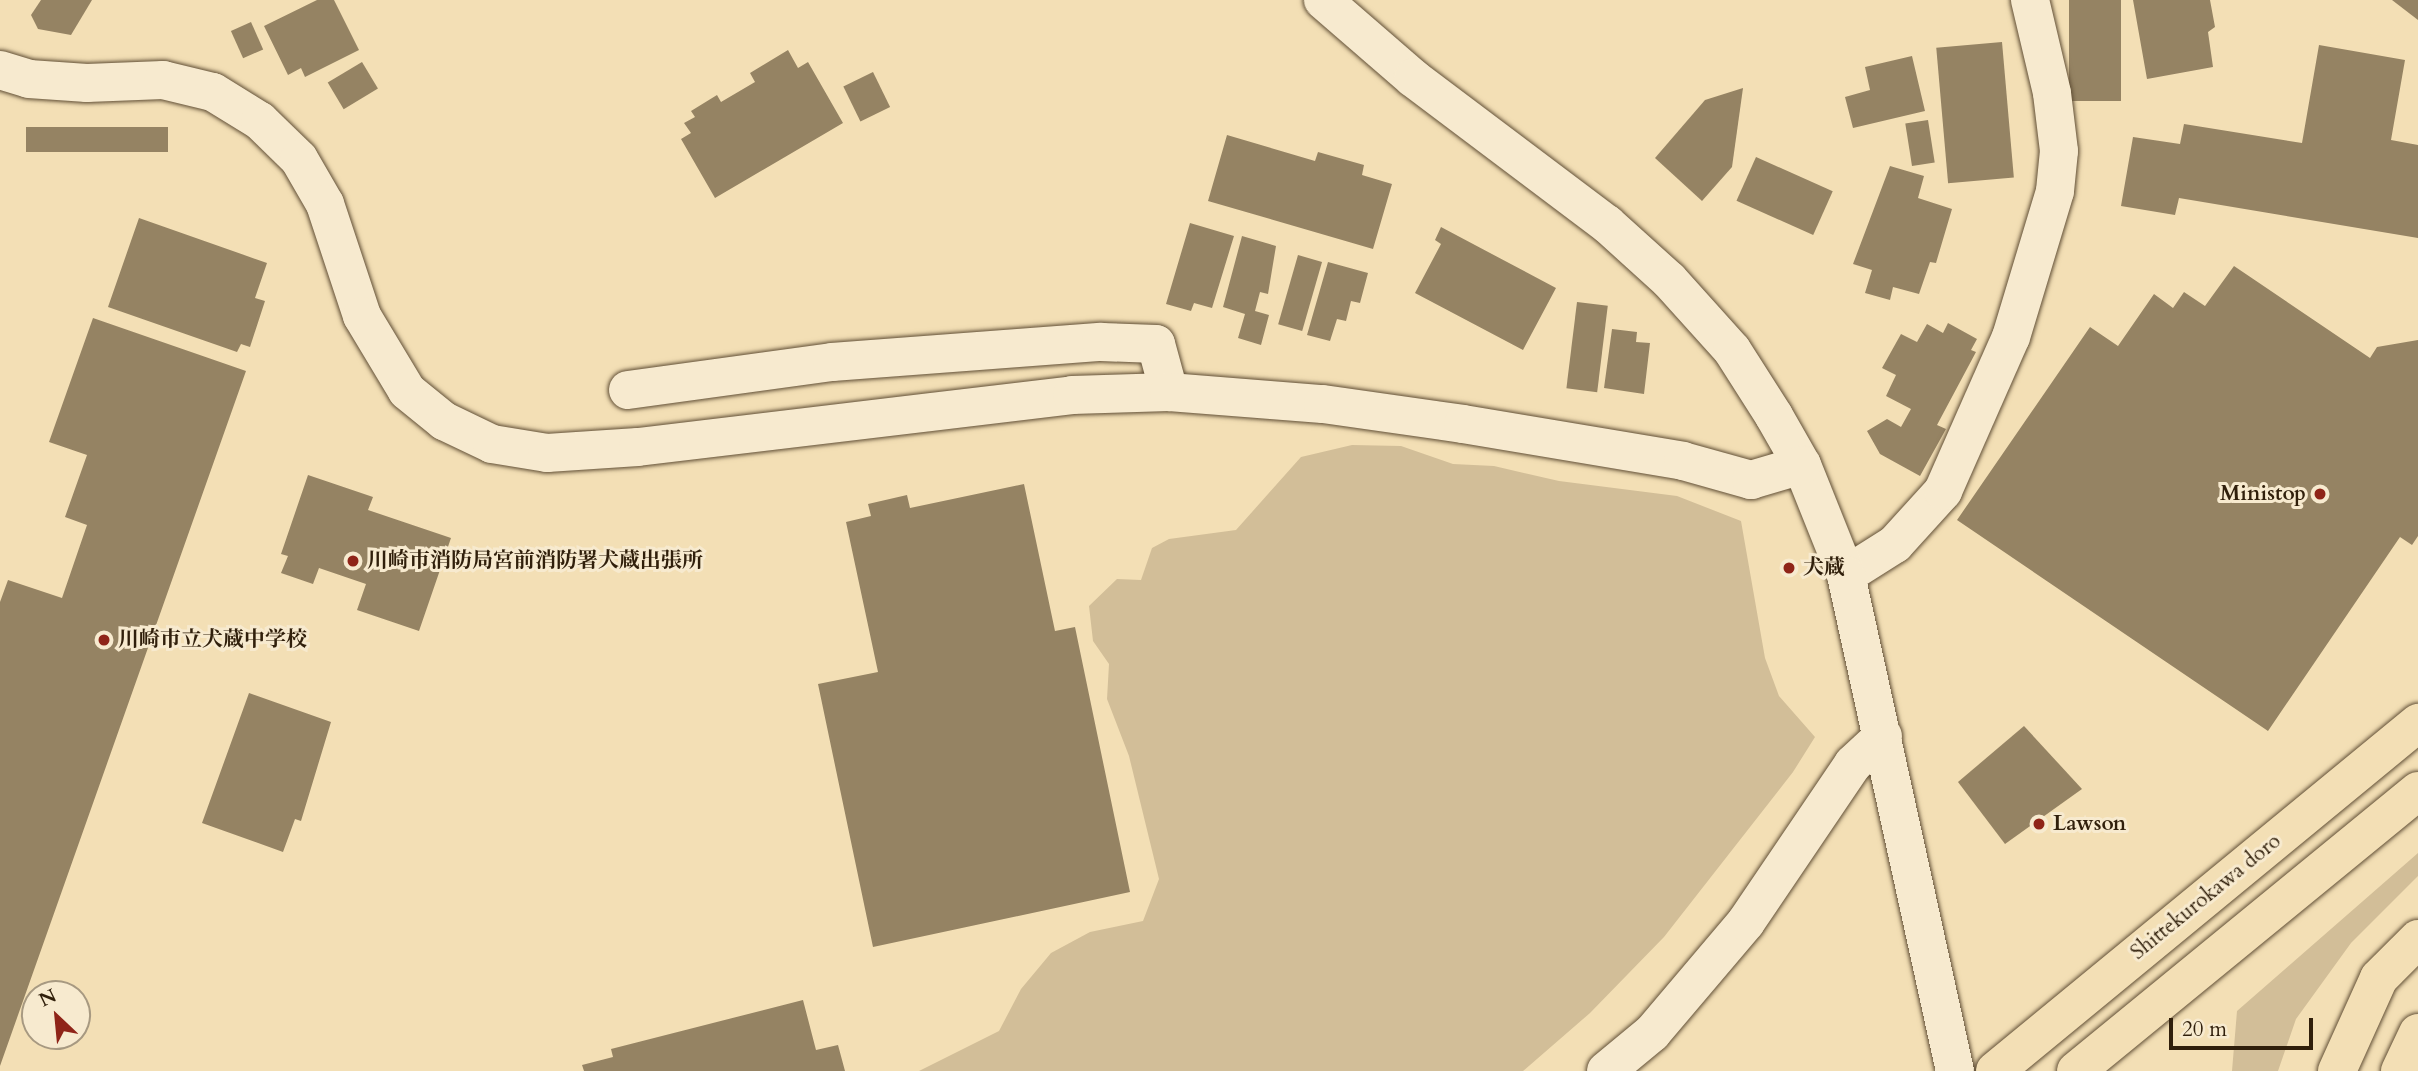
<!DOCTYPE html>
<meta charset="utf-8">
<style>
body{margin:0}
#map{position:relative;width:2418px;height:1071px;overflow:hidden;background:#f3dfb5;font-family:Cardo,"Noto Serif JP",serif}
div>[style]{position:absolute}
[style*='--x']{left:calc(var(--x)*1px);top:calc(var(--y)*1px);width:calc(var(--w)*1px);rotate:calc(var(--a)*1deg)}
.green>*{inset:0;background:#d2be98}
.building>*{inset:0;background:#958363;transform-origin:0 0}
.roads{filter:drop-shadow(0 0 2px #614f36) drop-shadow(0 0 2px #614f36)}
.street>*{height:38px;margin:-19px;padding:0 19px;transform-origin:19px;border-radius:19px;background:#f7eacf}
.secondary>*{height:38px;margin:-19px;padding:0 19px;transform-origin:19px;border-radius:19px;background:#f7eacf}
.primary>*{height:38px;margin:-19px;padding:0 19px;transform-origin:19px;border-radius:19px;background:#f3dfb5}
.highway>*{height:38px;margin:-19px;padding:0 19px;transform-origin:19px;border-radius:19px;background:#f3dfb5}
.dots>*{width:19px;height:19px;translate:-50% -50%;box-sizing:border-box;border:4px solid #f7eacf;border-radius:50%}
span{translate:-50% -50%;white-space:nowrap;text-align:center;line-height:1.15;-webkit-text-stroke:6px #f7eacf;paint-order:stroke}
.poi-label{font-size:21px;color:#301f0b;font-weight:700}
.right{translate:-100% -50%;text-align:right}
.left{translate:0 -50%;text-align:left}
.street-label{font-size:21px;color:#301f0b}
.north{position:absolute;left:21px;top:980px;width:70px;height:70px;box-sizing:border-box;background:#f7eacf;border:2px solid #a79981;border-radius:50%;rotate:334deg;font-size:19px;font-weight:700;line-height:28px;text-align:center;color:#301f0b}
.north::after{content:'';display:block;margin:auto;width:24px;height:32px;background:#8f2418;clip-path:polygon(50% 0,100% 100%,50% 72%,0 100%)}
.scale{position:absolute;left:2169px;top:1018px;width:144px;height:32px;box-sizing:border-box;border:4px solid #301f0b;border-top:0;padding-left:9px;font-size:21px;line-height:24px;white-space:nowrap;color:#301f0b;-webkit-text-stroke:5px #f7eacf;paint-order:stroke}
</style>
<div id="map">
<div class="green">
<div style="clip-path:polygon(1352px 445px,1401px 446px,1453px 464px,1494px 466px,1559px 481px,1677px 496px,1741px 521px,1765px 658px,1779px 696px,1815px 737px,1793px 772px,1664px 937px,1590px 1013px,1523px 1071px,919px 1071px,999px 1031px,1021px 989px,1051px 953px,1090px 932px,1143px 921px,1159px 879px,1129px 756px,1107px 699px,1109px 664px,1093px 641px,1089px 606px,1117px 579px,1141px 580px,1152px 548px,1169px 539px,1236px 530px,1301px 457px)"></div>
<div style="clip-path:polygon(2418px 853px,2418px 876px,2351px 943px,2296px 1019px,2278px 1071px,2232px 1071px,2237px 1011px)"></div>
</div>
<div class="building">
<div style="clip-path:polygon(41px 0,92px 0,71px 35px,38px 29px,31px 15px)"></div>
<div style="clip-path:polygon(317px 0,334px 0,359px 50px,305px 77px,301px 68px,288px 75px,264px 26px)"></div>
<div style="left:2069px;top:0;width:52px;height:101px"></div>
<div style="clip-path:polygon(2133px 0,2210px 0,2215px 27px,2208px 32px,2213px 67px,2147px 79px)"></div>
<div style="clip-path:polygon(2392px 0,2418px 0,2418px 20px)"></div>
<div style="left:251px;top:22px;width:30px;height:22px;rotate:66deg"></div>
<div style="left:2002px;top:42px;width:136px;height:66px;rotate:85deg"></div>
<div style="clip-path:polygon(2319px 45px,2405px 60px,2391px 140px,2418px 145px,2418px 238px,2179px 198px,2175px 215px,2121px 206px,2133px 137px,2180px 144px,2184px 124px,2302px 143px)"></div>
<div style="clip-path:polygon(788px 50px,798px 68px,808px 62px,843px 123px,715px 198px,681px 139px,691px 133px,684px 123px,695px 117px,691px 111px,717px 95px,721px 102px,755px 82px,750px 73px)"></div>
<div style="clip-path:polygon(1912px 56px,1925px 111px,1853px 128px,1845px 97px,1870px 90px,1865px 67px)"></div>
<div style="left:362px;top:62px;width:31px;height:40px;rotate:59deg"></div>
<div style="left:873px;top:72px;width:39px;height:33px;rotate:64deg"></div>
<div style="clip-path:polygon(1743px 88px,1732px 167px,1702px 201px,1655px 158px,1705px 100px)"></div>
<div style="left:1928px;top:120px;width:43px;height:23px;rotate:81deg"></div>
<div style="left:168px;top:127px;width:25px;height:142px;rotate:90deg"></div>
<div style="clip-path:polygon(1227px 135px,1315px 161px,1318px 152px,1364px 165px,1362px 175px,1392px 184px,1373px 249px,1208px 201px)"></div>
<div style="left:1756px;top:157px;width:84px;height:48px;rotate:24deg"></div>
<div style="clip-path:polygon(1890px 166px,1924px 176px,1918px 198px,1952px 209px,1936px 263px,1930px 262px,1919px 294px,1893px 287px,1890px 300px,1865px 293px,1872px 270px,1853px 264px)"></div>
<div style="clip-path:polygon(139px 218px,267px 263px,255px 298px,265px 301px,250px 347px,241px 344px,237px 352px,108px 307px)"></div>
<div style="clip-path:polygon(1190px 223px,1234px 236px,1212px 308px,1194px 303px,1191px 311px,1166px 304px)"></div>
<div style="clip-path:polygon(1441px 227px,1556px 288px,1523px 350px,1415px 293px,1441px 244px,1435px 240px)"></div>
<div style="clip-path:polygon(1242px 236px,1276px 246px,1268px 294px,1260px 292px,1255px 311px,1269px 315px,1261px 345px,1238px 338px,1245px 314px,1223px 307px)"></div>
<div style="left:1298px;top:255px;width:25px;height:72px;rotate:16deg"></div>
<div style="clip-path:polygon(1328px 262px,1368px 273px,1360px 303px,1351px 301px,1346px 321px,1337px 319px,1330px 341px,1307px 335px)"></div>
<div style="clip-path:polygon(2234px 266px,2370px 358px,2377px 347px,2418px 340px,2418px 536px,2412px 545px,2400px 537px,2268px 731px,1957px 520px,2090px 327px,2118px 346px,2154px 294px,2173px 308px,2184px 292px,2205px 306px)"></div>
<div style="left:1577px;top:302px;width:31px;height:87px;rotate:7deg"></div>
<div style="clip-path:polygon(93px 318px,246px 371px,0 1066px,0 602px,8px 580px,62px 598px,87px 525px,65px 517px,87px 455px,49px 442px)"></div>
<div style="clip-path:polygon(1948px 323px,1977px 339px,1971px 350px,1976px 352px,1937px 425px,1946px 429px,1920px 476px,1880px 454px,1867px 431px,1887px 419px,1901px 427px,1911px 409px,1886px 396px,1896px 375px,1882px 368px,1901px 334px,1917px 342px,1927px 324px,1943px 333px)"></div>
<div style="clip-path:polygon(1612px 329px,1637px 332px,1636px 342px,1650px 343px,1644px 394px,1604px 388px)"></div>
<div style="clip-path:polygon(308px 475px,373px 497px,368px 510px,451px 538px,419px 631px,357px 610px,366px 584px,319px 568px,313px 584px,281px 573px,288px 556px,281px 554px)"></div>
<div style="clip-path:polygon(1024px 484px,1055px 631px,1075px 627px,1130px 892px,873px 947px,818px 684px,878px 672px,846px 522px,871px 516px,868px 504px,907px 495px,910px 508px)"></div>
<div style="clip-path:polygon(249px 693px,331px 722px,301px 821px,295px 819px,283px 852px,202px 823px)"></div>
<div style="clip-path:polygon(2024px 726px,2082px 789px,2005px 844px,1958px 782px)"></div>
<div style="clip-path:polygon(803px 1000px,816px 1050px,838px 1045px,845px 1071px,584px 1071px,582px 1065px,613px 1057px,611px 1049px)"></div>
</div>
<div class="roads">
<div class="street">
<div style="--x:628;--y:390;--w:206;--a:-7.8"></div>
<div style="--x:832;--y:362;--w:270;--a:-4.3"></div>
<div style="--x:1101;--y:342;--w:55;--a:2.1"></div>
<div style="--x:1156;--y:344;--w:50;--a:74.8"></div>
<div style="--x:1846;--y:575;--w:58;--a:-32.3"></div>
<div style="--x:1895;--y:544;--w:72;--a:-47.8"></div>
<div style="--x:1943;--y:491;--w:168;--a:-66.2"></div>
<div style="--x:2011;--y:337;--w:152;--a:-73.2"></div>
<div style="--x:2055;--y:191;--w:40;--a:-84.3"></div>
<div style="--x:2059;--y:151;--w:58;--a:-96.9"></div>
<div style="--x:2052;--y:93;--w:96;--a:-103.3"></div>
<div style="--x:1606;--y:1071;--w:60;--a:-39.6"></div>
<div style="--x:1652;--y:1033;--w:145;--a:-49.7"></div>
<div style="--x:1746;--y:922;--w:191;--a:-55.9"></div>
<div style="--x:1853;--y:764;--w:41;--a:-43"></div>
</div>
<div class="secondary">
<div style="--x:1323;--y:0;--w:119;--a:40.9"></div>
<div style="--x:1413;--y:78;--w:243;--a:37"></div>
<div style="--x:1607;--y:224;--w:84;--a:42.1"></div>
<div style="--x:1669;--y:280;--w:94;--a:48"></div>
<div style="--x:1732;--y:350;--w:78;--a:57.5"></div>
<div style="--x:1774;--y:416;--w:56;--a:60.3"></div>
<div style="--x:1802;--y:465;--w:118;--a:68.2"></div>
<div style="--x:1846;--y:575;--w:508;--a:77.61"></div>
<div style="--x:0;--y:70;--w:30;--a:17"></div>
<div style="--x:29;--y:79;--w:58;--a:3.9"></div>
<div style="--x:87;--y:83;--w:76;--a:-2.3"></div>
<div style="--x:163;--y:80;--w:51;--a:13.5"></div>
<div style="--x:213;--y:92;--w:55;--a:31.7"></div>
<div style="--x:260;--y:121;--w:54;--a:44.3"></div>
<div style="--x:299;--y:159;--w:52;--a:60"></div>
<div style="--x:325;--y:204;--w:118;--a:71.7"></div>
<div style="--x:362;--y:316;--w:87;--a:59"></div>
<div style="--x:407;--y:391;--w:48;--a:39"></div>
<div style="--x:444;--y:421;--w:53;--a:25.6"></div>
<div style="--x:492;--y:444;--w:56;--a:9.3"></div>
<div style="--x:547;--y:453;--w:91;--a:-3.8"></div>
<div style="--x:638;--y:447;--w:437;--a:-6.8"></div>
<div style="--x:1072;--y:395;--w:97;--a:-1.8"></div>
<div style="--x:1169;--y:392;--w:154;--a:4.5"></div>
<div style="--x:1323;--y:404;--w:141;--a:8.1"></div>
<div style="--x:1463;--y:424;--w:223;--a:9.5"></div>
<div style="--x:1683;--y:461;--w:71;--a:15.6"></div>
<div style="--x:1751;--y:480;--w:53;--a:-16.4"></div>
</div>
<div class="primary">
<div style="--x:1995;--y:1071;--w:548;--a:-39.44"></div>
<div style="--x:2076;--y:1071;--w:442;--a:-39.3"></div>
</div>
<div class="highway">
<div style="--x:2337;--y:1071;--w:102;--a:-65.7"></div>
<div style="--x:2379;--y:978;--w:55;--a:-45"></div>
<div style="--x:2400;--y:1071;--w:42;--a:-64.7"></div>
</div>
</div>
<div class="dots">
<div style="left:2320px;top:494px;background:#8f2418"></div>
<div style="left:353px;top:561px;background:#8f2418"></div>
<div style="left:1789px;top:568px;background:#8f2418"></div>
<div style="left:104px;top:640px;background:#8f2418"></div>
<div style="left:2039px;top:824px;background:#8f2418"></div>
</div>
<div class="poi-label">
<span class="right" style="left:2306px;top:494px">Ministop</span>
<span class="left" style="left:367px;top:561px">川崎市消防局宮前消防署犬蔵出張所</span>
<span class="left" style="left:1803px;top:568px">犬蔵</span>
<span class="left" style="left:118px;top:640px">川崎市立犬蔵中学校</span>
<span class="left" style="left:2053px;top:824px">Lawson</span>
</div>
<div class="street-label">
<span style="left:2206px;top:897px;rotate:-39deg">Shittekurokawa doro</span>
</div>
<div class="north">N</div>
<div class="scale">20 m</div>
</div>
